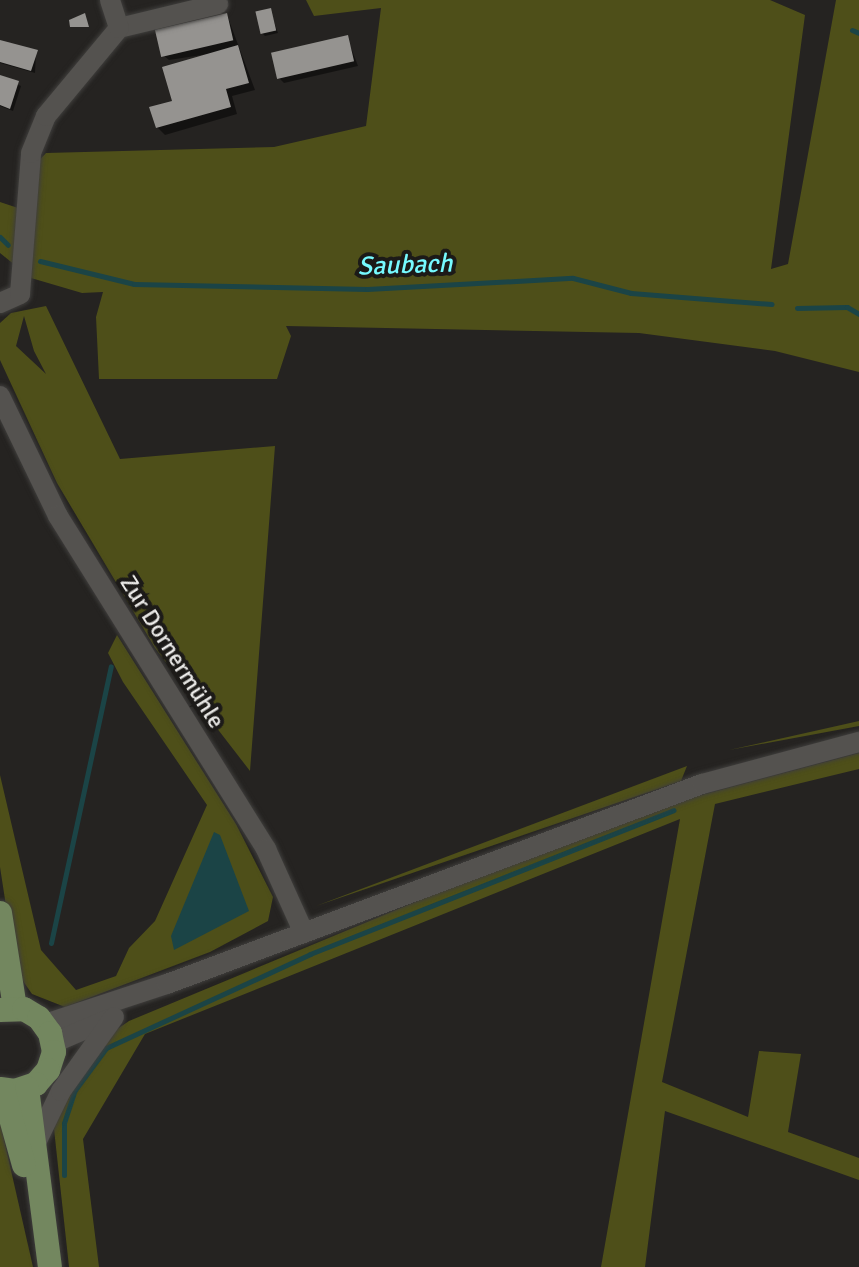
<!DOCTYPE html>
<meta charset="utf-8">
<style>
body{margin:0}
#map{position:relative;width:859px;height:1267px;overflow:hidden;background:#252321;font-family:Signika,sans-serif}
div>[style]{position:absolute}
[style*='--x']{left:calc(var(--x)*1px);top:calc(var(--y)*1px);width:calc(var(--w)*1px);rotate:calc(var(--a)*1deg)}
.green>*{inset:0;background:#4e4f19}
.water>*{inset:0;background:#1b4446}
.shadow>*{inset:0;background:#0007}
.stream>*{height:5px;margin:-2.5px;padding:0 2.5px;transform-origin:2.5px;border-radius:2.5px;background:#1b4446}
.building>*{inset:0;background:#959390;transform-origin:0 0}
.roads{filter:drop-shadow(0 0 2px #3f3e3c) drop-shadow(0 0 2px #3f3e3c)}
.minor>*{height:20px;margin:-10px;padding:0 10px;transform-origin:10px;border-radius:10px;background:#54524f}
.major>*{height:24px;margin:-12px;padding:0 12px;transform-origin:12px;border-radius:12px;background:#73875f}
span{translate:-50% -50%;white-space:nowrap;text-align:center;line-height:1.15;-webkit-text-stroke:8px #1c1a18;paint-order:stroke}
.street-label{font-size:24px;color:#ebeae8}
.water-label{font-size:26px;color:#76faff;font-style:italic}
</style>
<div id="map">
<div class="green">
<div style="clip-path:polygon(306px 0,770px 0,805px 15px,771px 269px,788px 264px,836px 0,859px 0,859px 372px,775px 351px,639px 333px,286px 326px,291px 336px,277px 379px,99px 379px,96px 317px,103px 292px,82px 293px,31px 278px,0 253px,0 202px,27px 211px,30px 170px,46px 153px,274px 147px,366px 126px,381px 8px,314px 16px)"></div>
<div style="clip-path:polygon(evenodd,46px 306px,120px 459px,275px 446px,250px 771px,155px 648px,57px 483px,0 360px,0 323px,11px 313px,46px 306px,24px 316px,34px 351px,46px 374px,16px 346px,24px 316px)"></div>
<div style="clip-path:polygon(117px 635px,236px 824px,273px 897px,268px 921px,210px 952px,65px 1007px,32px 994px,16px 971px,0 867px,0 775px,41px 950px,76px 990px,116px 976px,129px 948px,155px 921px,207px 805px,123px 682px,108px 653px)"></div>
<div style="clip-path:polygon(859px 721px,859px 726px,729px 750px)"></div>
<div style="clip-path:polygon(859px 753px,859px 769px,715px 804px,662px 1082px,748px 1117px,759px 1051px,801px 1054px,788px 1132px,859px 1158px,859px 1180px,665px 1111px,645px 1267px,601px 1267px,680px 819px,145px 1034px,83px 1139px,99px 1267px,69px 1267px,54px 1129px,64px 1095px,107px 1036px,129px 1021px,497px 868px,679px 801px)"></div>
<div style="clip-path:polygon(687px 766px,681px 781px,316px 906px)"></div>
<div style="clip-path:polygon(0 1122px,33px 1267px,0 1267px)"></div>
</div>
<div class="water">
<div style="clip-path:polygon(214px 832px,220px 835px,249px 911px,174px 950px,171px 936px)"></div>
</div>
<div class="shadow">
<div style="clip-path:polygon(270px 11px,278px 33px,265px 36px,262px 33px)"></div>
<div style="clip-path:polygon(227px 15px,255px 90px,232px 96px,237px 114px,165px 135px,157px 127px,215px 53px,169px 60px,163px 55px)"></div>
<div style="clip-path:polygon(347px 37px,358px 66px,284px 83px,279px 78px)"></div>
<div style="clip-path:polygon(0 42px,36px 52px,35px 73px,0 63px)"></div>
<div style="clip-path:polygon(0 77px,21px 86px,13px 111px,0 106px)"></div>
</div>
<div class="stream">
<div style="--x:852;--y:30;--w:8;--a:23"></div>
<div style="--x:0;--y:237;--w:11;--a:45"></div>
<div style="--x:40;--y:261;--w:97;--a:13.7"></div>
<div style="--x:134;--y:284;--w:233;--a:1.2"></div>
<div style="--x:367;--y:289;--w:206;--a:-3.1"></div>
<div style="--x:573;--y:278;--w:60;--a:14.5"></div>
<div style="--x:631;--y:293;--w:141;--a:4.5"></div>
<div style="--x:797;--y:308;--w:50;--a:-1.1"></div>
<div style="--x:847;--y:307;--w:14;--a:30"></div>
<div style="--x:51;--y:943;--w:283;--a:-77.8"></div>
<div style="--x:64;--y:1175;--w:52;--a:-90"></div>
<div style="--x:64;--y:1123;--w:35;--a:-72"></div>
<div style="--x:75;--y:1090;--w:52;--a:-53.6"></div>
<div style="--x:106;--y:1048;--w:225;--a:-24.7"></div>
<div style="--x:310;--y:954;--w:391;--a:-21.6"></div>
</div>
<div class="building">
<div style="left:271px;top:8px;width:23px;height:16px;rotate:77deg"></div>
<div style="clip-path:polygon(85px 13px,89px 27px,70px 27px,69px 20px)"></div>
<div style="left:227px;top:13px;width:28px;height:74px;rotate:77deg"></div>
<div style="left:348px;top:35px;width:27px;height:79px;rotate:77deg"></div>
<div style="clip-path:polygon(0 40px,38px 50px,31px 71px,0 62px)"></div>
<div style="clip-path:polygon(238px 45px,249px 83px,226px 89px,231px 107px,156px 128px,149px 107px,172px 101px,162px 67px)"></div>
<div style="clip-path:polygon(0 75px,19px 81px,10px 109px,0 105px)"></div>
</div>
<div class="roads">
<div class="minor">
<div style="--x:119;--y:28;--w:102;--a:-13.6"></div>
<div style="--x:0;--y:303;--w:22;--a:-24"></div>
<div style="--x:20;--y:294;--w:141;--a:-85.5"></div>
<div style="--x:31;--y:153;--w:40;--a:-68"></div>
<div style="--x:46;--y:116;--w:114;--a:-50.3"></div>
<div style="--x:119;--y:28;--w:29;--a:-108"></div>
<div style="--x:0;--y:396;--w:133;--a:64.2"></div>
<div style="--x:58;--y:516;--w:393;--a:58"></div>
<div style="--x:266;--y:849;--w:92;--a:65.7"></div>
<div style="--x:45;--y:1024;--w:128;--a:-18.2"></div>
<div style="--x:167;--y:984;--w:571;--a:-20.5"></div>
<div style="--x:702;--y:784;--w:163;--a:-15"></div>
<div style="--x:53;--y:1043;--w:61;--a:-23.2"></div>
<div style="--x:35;--y:1145;--w:60;--a:-64.3"></div>
<div style="--x:61;--y:1091;--w:91;--a:-54.4"></div>
</div>
<div class="major">
<div style="--x:0;--y:913;--w:96;--a:81"></div>
<div style="--x:0;--y:1010;--w:24;--a:-2"></div>
<div style="--x:24;--y:1009;--w:17;--a:31"></div>
<div style="--x:39;--y:1018;--w:19;--a:54"></div>
<div style="--x:50;--y:1033;--w:19;--a:78"></div>
<div style="--x:54;--y:1052;--w:19;--a:108"></div>
<div style="--x:48;--y:1070;--w:18;--a:131"></div>
<div style="--x:36;--y:1084;--w:22;--a:162"></div>
<div style="--x:15;--y:1091;--w:15;--a:-172"></div>
<div style="--x:27;--y:1088;--w:180;--a:82.7"></div>
<div style="--x:3;--y:1090;--w:78;--a:74.4"></div>
</div>
</div>
<div class="street-label">
<span style="left:172px;top:652px;rotate:58deg">Zur Dornermühle</span>
</div>
<div class="water-label">
<span style="left:405px;top:266px;rotate:-2deg">Saubach</span>
</div>
</div>
